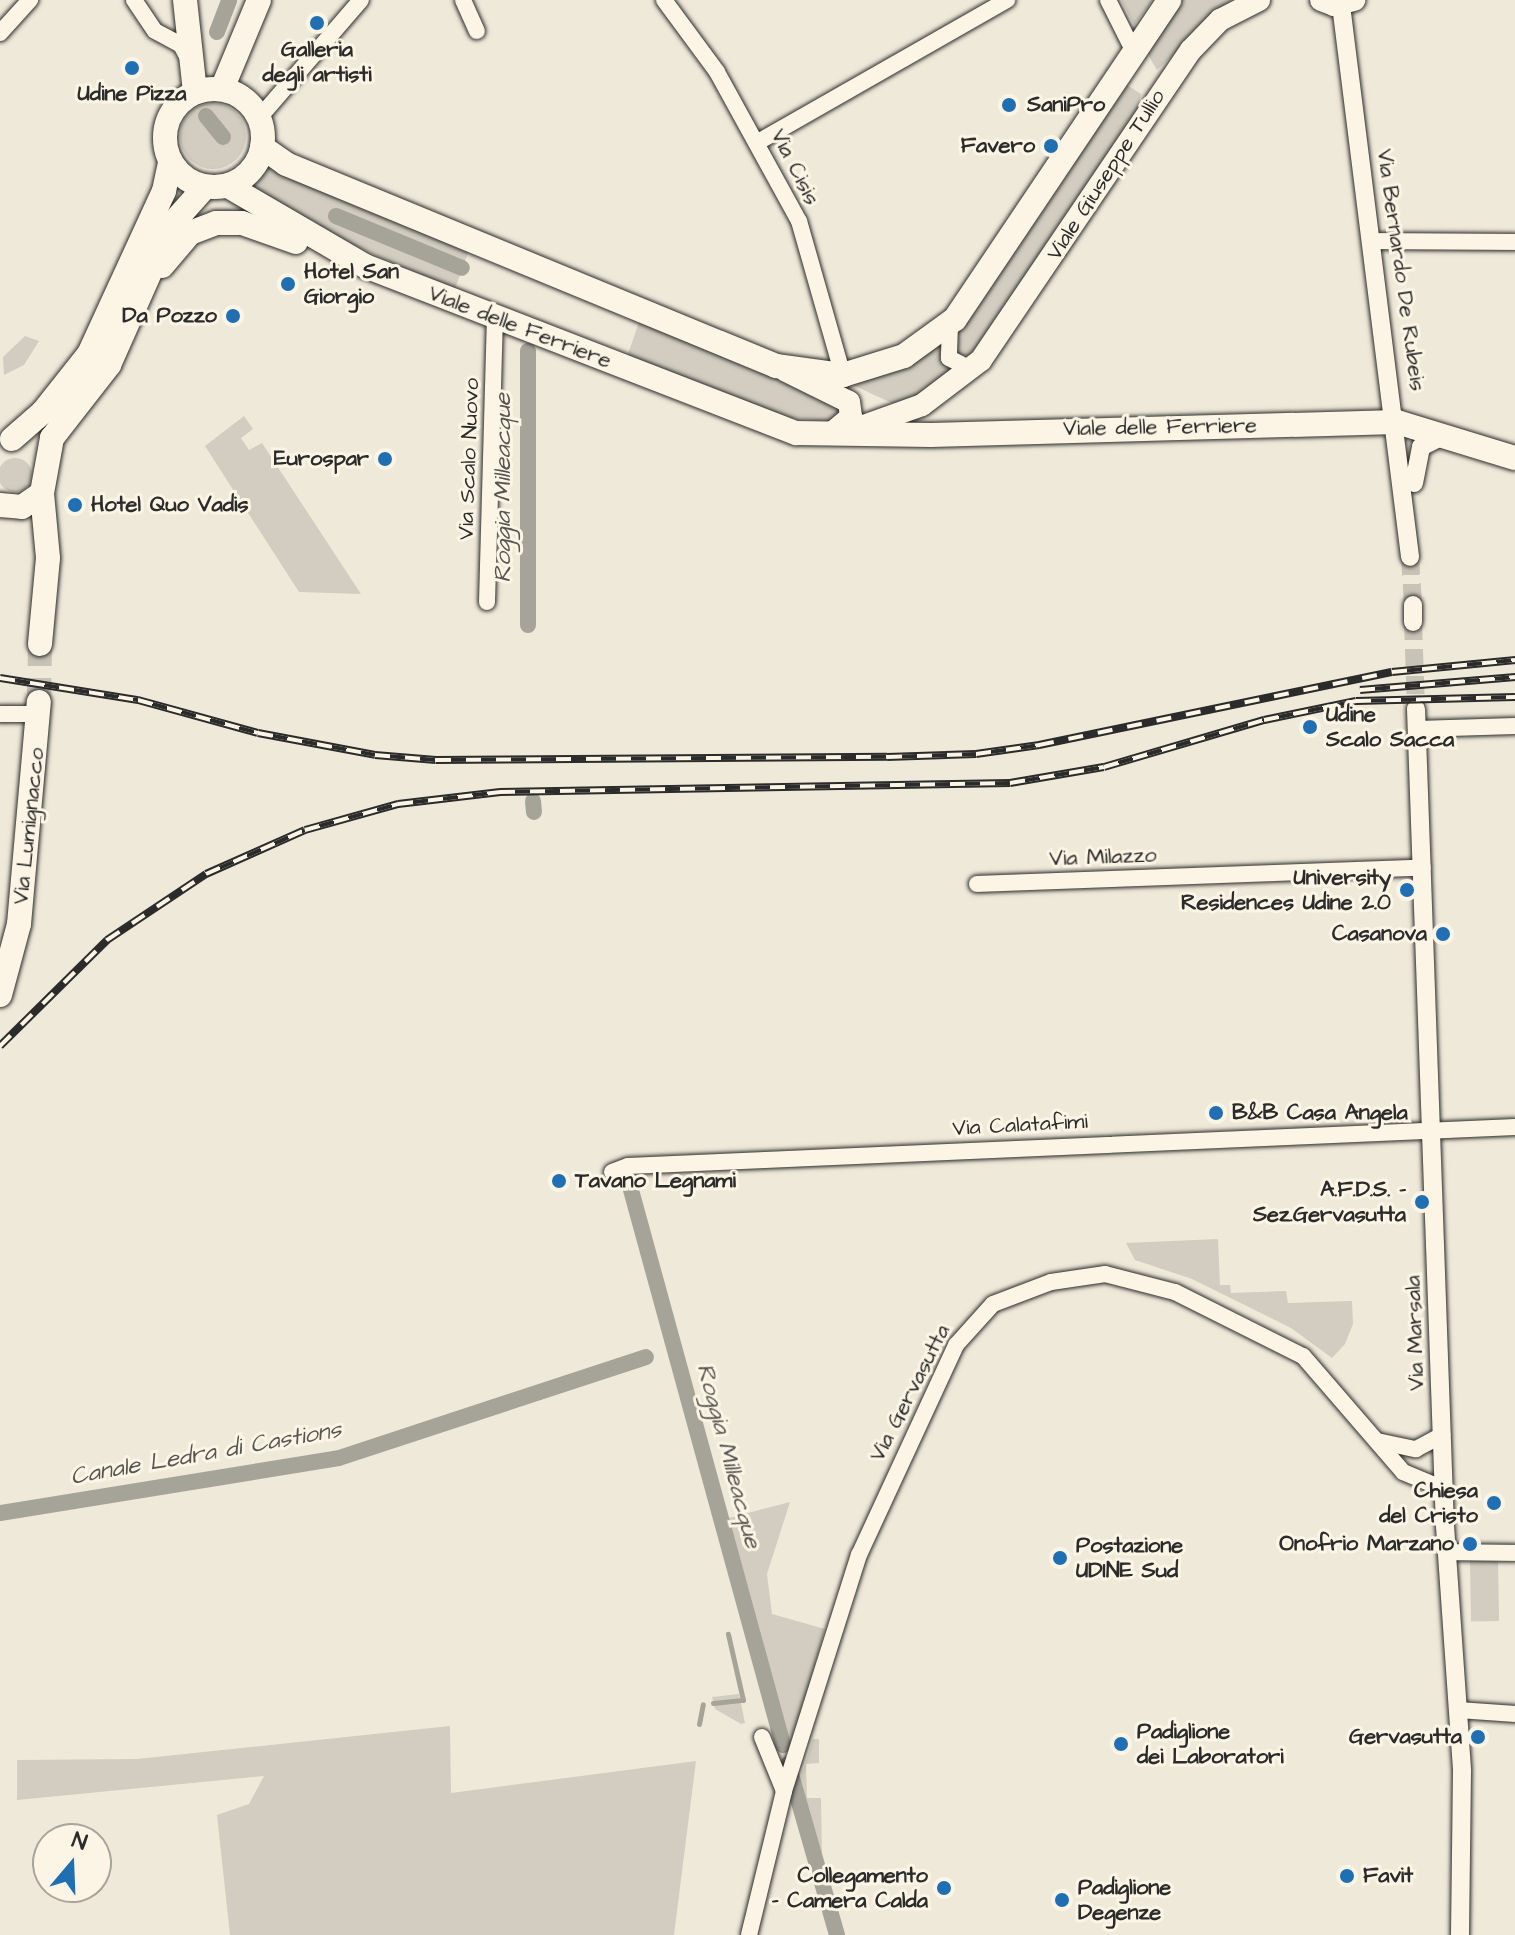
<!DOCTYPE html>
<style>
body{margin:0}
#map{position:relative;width:1515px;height:1935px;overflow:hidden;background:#efe9da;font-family:"Architects Daughter",sans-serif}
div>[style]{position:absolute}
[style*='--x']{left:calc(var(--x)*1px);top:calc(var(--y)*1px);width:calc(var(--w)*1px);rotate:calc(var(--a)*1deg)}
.green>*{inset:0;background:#d2cdc0;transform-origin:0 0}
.round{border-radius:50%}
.stream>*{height:5px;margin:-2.5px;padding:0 2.5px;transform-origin:2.5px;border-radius:2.5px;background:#a6a399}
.canal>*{height:16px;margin:-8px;padding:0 8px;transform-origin:8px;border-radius:8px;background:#a6a399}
.tertiary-tunnel>*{height:18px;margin-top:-9px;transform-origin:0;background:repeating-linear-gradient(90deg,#c8c3b7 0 18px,transparent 0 27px)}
.primary-tunnel>*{height:24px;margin-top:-12px;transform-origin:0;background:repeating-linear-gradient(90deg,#c8c3b7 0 24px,transparent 0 36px)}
.roads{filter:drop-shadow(0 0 2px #2b2b2b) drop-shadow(0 0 2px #2b2b2b)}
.minor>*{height:16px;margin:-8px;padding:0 8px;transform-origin:8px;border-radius:8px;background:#fcf5e5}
.tertiary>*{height:18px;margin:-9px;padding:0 9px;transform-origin:9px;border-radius:9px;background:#fcf5e5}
.secondary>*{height:22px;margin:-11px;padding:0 11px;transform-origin:11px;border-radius:11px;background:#fcf5e5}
.primary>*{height:24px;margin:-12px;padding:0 12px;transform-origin:12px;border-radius:12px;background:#fcf5e5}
.primary>.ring{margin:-12px;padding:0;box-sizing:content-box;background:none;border:24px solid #fcf5e5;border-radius:50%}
.rail>*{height:8px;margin-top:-4px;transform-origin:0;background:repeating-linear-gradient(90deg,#fcf5e5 0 15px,#2b2b2b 0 30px);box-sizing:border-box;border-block:2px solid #2b2b2b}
.dots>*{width:22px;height:22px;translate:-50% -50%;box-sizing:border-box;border:4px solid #fcf5e5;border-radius:50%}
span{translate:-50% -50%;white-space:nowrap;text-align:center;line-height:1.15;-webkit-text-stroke:6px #fcf5e5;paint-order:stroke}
.poi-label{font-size:22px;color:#2b2b2b;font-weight:700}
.left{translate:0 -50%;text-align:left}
.right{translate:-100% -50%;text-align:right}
.street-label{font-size:22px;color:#2b2b2b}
.water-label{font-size:24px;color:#565552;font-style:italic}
.north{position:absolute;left:32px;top:1823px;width:80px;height:80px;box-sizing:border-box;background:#fcf5e5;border:2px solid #a8a49b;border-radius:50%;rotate:19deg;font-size:22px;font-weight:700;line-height:32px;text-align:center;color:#2b2b2b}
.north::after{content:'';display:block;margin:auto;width:28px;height:36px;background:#1f6fb2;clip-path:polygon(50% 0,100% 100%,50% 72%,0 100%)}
</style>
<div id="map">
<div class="green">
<div style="clip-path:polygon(1121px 0,1153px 0,1134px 25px)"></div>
<div style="clip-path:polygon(1182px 0,1232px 0,1157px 70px,1146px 51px)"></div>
<div style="clip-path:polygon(1127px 85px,1141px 94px,1137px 113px,995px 324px,971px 355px,958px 355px,955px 335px,1121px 86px)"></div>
<div class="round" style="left:180px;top:103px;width:66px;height:66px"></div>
<div style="clip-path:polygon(270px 165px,469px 250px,455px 289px,333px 237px,248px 191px)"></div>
<div style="clip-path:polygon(639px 322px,839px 402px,844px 413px,831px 421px,788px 418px,627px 357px)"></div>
<div style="clip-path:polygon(25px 336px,39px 341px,24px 365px,4px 375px,3px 357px)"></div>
<div style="clip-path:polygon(941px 344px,944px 362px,954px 375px,925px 393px,894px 404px,842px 380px,910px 365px)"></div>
<div style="clip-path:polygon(244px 416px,253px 429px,241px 438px,249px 450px,262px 443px,361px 594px,299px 592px,205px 446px)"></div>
<div class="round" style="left:-2px;top:458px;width:34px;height:34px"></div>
<div style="clip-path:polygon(1218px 1239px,1220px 1285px,1230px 1285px,1231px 1293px,1286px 1291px,1288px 1303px,1352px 1301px,1353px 1324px,1345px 1344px,1332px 1358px,1291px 1328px,1192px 1279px,1135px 1260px,1126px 1243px)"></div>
<div style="clip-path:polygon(790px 1502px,767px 1574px,772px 1614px,825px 1629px,792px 1743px,786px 1744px,725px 1519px)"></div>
<div style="left:1498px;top:1560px;width:61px;height:28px;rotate:89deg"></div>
<div style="clip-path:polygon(739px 1694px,745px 1723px,741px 1724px,715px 1709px,712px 1697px)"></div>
<div style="clip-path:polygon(450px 1726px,451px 1793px,696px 1761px,674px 1935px,230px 1935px,217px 1815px,249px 1804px,264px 1776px,17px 1800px,17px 1760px,137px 1759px)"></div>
<div style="clip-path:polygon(813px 1739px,819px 1739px,819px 1763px,806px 1764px,807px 1798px,821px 1798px,822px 1859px,799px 1783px)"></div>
</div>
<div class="stream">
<div style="--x:713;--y:1703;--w:30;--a:-6"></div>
<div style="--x:743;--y:1700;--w:68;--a:-102.8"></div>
<div style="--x:699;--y:1724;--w:20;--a:-79"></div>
</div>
<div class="canal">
<div style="--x:217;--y:32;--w:34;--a:-69"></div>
<div style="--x:206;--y:116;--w:27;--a:51"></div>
<div style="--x:336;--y:216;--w:136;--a:22.4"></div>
<div style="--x:528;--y:625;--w:274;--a:-90"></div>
<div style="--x:533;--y:801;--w:11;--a:85"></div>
<div style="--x:628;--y:1179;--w:587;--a:74.68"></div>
<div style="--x:0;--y:1513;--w:343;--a:-9.2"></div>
<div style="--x:339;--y:1458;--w:323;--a:-18.2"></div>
<div style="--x:788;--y:1764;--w:178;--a:74"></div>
</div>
<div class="tertiary-tunnel">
<div style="--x:1410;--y:557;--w:48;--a:86.4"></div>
<div style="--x:1413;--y:622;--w:87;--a:88"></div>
</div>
<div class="primary-tunnel">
<div style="--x:39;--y:702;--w:58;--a:-89"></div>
</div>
<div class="roads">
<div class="minor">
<div style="--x:134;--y:0;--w:37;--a:56"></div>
<div style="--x:155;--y:31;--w:30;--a:28"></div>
<div style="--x:181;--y:45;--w:15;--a:62"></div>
<div style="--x:463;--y:0;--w:34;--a:66"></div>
<div style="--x:664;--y:0;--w:89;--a:53.6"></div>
<div style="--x:717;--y:72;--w:170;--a:61.2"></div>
<div style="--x:799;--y:221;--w:160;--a:74.1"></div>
<div style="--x:1108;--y:0;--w:56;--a:63.4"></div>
<div style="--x:0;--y:33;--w:45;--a:-47.7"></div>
<div style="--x:259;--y:118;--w:156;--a:-49.2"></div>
<div style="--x:758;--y:142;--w:287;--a:-29.7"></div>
<div style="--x:1373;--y:241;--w:142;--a:0.4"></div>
<div style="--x:950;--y:325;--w:33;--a:92"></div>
<div style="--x:949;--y:358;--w:25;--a:27"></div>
<div style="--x:487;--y:602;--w:284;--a:-88.4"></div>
<div style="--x:0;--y:714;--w:40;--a:0"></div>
<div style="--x:1417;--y:729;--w:98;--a:-1.8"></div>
<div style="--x:977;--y:884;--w:446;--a:-2.1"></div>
<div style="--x:612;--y:1172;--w:17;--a:-21"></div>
<div style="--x:628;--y:1166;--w:888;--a:-2.52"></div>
<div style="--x:1377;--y:1441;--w:40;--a:12"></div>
<div style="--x:1416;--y:1449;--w:30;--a:-28"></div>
<div style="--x:1446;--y:1552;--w:69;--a:0.8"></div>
<div style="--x:1459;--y:1710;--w:56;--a:4.1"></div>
<div style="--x:762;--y:1737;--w:58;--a:67.8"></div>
<div style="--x:749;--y:1935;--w:148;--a:-76.3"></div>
<div style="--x:784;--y:1791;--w:248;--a:-72.4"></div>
<div style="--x:859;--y:1555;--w:231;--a:-65.2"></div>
<div style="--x:956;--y:1345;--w:55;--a:-47.9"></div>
<div style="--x:993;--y:1304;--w:62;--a:-20.8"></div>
<div style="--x:1051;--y:1282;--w:55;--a:-8.4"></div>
<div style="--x:1105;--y:1274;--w:72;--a:14.4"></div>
<div style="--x:1175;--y:1292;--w:143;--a:26.6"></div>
<div style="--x:1303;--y:1356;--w:153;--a:49.2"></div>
<div style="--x:1403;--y:1472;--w:44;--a:22.5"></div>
</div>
<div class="tertiary">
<div style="--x:1341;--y:5;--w:556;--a:82.87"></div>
<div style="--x:1414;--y:483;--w:37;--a:-79"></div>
<div style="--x:1421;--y:447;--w:27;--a:-27"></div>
<div style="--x:1413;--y:605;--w:17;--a:90"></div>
<div style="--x:1416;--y:709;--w:818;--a:87.97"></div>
<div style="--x:1445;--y:1526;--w:246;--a:86"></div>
<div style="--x:1462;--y:1771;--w:164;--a:90.7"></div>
</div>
<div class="secondary">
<div style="--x:1321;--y:0;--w:14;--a:21"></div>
<div style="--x:1334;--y:5;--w:21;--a:-14"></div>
<div style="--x:786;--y:371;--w:70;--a:26.2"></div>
<div style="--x:849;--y:402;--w:15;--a:82"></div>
<div style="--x:851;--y:417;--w:26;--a:140"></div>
<div style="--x:855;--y:429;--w:71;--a:-19.7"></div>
<div style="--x:922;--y:405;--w:74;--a:-37.3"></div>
<div style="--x:981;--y:360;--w:374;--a:-55.9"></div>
<div style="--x:1191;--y:50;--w:42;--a:-46"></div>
<div style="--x:1220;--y:20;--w:44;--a:-27.1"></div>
</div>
<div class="primary">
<div style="--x:185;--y:0;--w:93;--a:83.8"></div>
<div class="ring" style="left:165px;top:89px;width:74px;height:74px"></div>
<div style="--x:222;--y:89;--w:96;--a:-67.4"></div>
<div style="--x:262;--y:147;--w:29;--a:35"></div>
<div style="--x:286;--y:164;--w:530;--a:22.4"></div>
<div style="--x:776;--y:366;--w:68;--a:7.7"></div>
<div style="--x:843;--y:375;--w:64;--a:-17.3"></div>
<div style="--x:904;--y:356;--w:63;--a:-36"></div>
<div style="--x:955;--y:319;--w:384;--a:-56.1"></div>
<div style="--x:228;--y:186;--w:159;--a:30.3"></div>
<div style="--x:365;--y:266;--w:462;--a:21.2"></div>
<div style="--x:796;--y:433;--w:135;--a:0.8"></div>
<div style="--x:931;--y:435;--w:466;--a:-1.6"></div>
<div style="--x:1397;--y:422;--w:123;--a:17"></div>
<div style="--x:162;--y:266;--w:43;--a:-49.7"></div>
<div style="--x:190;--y:233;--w:28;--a:-21"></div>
<div style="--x:216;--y:223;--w:26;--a:0"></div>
<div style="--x:242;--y:223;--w:57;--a:19.4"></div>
<div style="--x:12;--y:439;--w:41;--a:-41.1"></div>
<div style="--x:43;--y:412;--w:74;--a:-51.6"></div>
<div style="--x:89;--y:354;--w:179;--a:-65.3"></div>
<div style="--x:164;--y:191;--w:29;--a:-78"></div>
<div style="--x:0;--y:505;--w:22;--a:5"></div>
<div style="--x:22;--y:507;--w:24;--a:-35"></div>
<div style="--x:42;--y:493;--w:56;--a:-79.7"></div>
<div style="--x:52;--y:438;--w:93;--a:-52"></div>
<div style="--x:109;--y:365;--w:153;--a:-66.1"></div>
<div style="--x:171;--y:225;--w:51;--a:-48.2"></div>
<div style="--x:40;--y:644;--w:86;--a:-84.7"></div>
<div style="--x:48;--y:558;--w:65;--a:-95.3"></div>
<div style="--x:0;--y:995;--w:73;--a:-75"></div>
<div style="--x:19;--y:924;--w:223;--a:-84.9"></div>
</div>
</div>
<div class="rail">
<div style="--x:0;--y:678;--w:140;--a:9.1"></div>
<div style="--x:138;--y:700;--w:124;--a:15.4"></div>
<div style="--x:258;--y:733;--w:119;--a:10.6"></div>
<div style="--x:375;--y:755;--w:61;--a:4.7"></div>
<div style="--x:436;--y:760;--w:451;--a:-0.4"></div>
<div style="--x:887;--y:757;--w:89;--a:-1.9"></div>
<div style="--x:976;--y:754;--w:64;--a:-8.1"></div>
<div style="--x:1039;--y:745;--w:360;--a:-11.7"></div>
<div style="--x:1392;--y:672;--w:124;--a:-5.6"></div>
<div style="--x:1360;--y:690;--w:156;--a:-4.8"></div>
<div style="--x:0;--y:1046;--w:151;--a:-44.7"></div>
<div style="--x:107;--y:940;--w:119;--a:-33.7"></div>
<div style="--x:206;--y:874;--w:108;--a:-24"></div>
<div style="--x:305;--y:830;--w:97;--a:-15.6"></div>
<div style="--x:398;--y:804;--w:103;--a:-6.7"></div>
<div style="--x:500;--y:792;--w:510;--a:-1.01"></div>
<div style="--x:1010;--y:783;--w:95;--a:-9.7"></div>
<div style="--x:1104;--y:767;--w:167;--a:-16.4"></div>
<div style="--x:1264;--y:720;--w:94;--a:-11.7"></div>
<div style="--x:1356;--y:701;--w:159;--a:-1.4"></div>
</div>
<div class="dots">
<div style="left:317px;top:23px;background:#1f6fb2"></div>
<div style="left:132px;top:68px;background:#1f6fb2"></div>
<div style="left:1009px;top:105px;background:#1f6fb2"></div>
<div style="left:1051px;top:146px;background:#1f6fb2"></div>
<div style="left:288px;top:284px;background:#1f6fb2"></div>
<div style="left:233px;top:316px;background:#1f6fb2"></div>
<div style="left:385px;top:459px;background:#1f6fb2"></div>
<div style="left:75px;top:505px;background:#1f6fb2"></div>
<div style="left:1310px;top:727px;background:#1f6fb2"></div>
<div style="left:1407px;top:890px;background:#1f6fb2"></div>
<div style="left:1443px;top:934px;background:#1f6fb2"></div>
<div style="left:1216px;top:1113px;background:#1f6fb2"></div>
<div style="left:559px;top:1181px;background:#1f6fb2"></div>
<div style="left:1422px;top:1202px;background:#1f6fb2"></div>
<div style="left:1494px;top:1503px;background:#1f6fb2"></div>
<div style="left:1470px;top:1544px;background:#1f6fb2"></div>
<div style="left:1060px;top:1558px;background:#1f6fb2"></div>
<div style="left:1478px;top:1737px;background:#1f6fb2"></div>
<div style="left:1121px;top:1744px;background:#1f6fb2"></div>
<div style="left:1347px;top:1876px;background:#1f6fb2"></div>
<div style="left:944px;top:1888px;background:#1f6fb2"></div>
<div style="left:1062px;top:1900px;background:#1f6fb2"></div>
</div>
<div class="poi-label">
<span style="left:317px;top:62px">Galleria<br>degli artisti</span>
<span style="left:132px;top:94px">Udine Pizza</span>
<span class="left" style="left:1027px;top:105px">SaniPro</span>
<span class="right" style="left:1035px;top:146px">Favero</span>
<span class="left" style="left:304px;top:284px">Hotel San<br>Giorgio</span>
<span class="right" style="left:217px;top:316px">Da Pozzo</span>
<span class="right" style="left:369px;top:459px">Eurospar</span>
<span class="left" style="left:91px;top:505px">Hotel Quo Vadis</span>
<span class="left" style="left:1326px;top:727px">Udine<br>Scalo Sacca</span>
<span class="right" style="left:1391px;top:890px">University<br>Residences Udine 2.0</span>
<span class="right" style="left:1427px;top:934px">Casanova</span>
<span class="left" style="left:1232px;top:1113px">B&amp;B Casa Angela</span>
<span class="left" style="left:575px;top:1181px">Tavano Legnami</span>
<span class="right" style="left:1406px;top:1202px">A.F.D.S. -<br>Sez.Gervasutta</span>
<span class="right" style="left:1478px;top:1503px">Chiesa<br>del Cristo</span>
<span class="right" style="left:1454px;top:1544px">Onofrio Marzano</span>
<span class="left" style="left:1076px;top:1558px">Postazione<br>UDINE Sud</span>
<span class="left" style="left:1137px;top:1744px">Padiglione<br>dei Laboratori</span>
<span class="right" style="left:1462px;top:1737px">Gervasutta</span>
<span class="right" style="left:928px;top:1888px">Collegamento<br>- Camera Calda</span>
<span class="left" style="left:1363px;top:1876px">Favit</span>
<span class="left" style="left:1078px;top:1900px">Padiglione<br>Degenze</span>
</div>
<div class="street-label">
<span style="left:795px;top:167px;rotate:63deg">Via Cisis</span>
<span style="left:1106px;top:175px;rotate:-57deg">Viale Giuseppe Tullio</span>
<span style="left:1401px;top:270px;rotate:82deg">Via Bernardo De Rubeis</span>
<span style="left:520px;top:327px;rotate:21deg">Viale delle Ferriere</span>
<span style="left:1160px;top:427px;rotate:-1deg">Viale delle Ferriere</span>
<span style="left:469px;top:459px;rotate:-88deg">Via Scalo Nuovo</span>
<span style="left:29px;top:826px;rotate:-84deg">Via Lumignacco</span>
<span style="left:1103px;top:857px;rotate:-2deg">Via Milazzo</span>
<span style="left:1020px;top:1125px;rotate:-3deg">Via Calatafimi</span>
<span style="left:1415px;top:1333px;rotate:-92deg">Via Marsala</span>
<span style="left:910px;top:1393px;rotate:-63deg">Via Gervasutta</span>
</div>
<div class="water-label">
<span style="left:504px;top:488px;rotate:-90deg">Roggia Milleacque</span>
<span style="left:206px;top:1454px;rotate:-10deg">Canale Ledra di Castions</span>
<span style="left:728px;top:1456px;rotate:75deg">Roggia Milleacque</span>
</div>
<div class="north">N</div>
</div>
